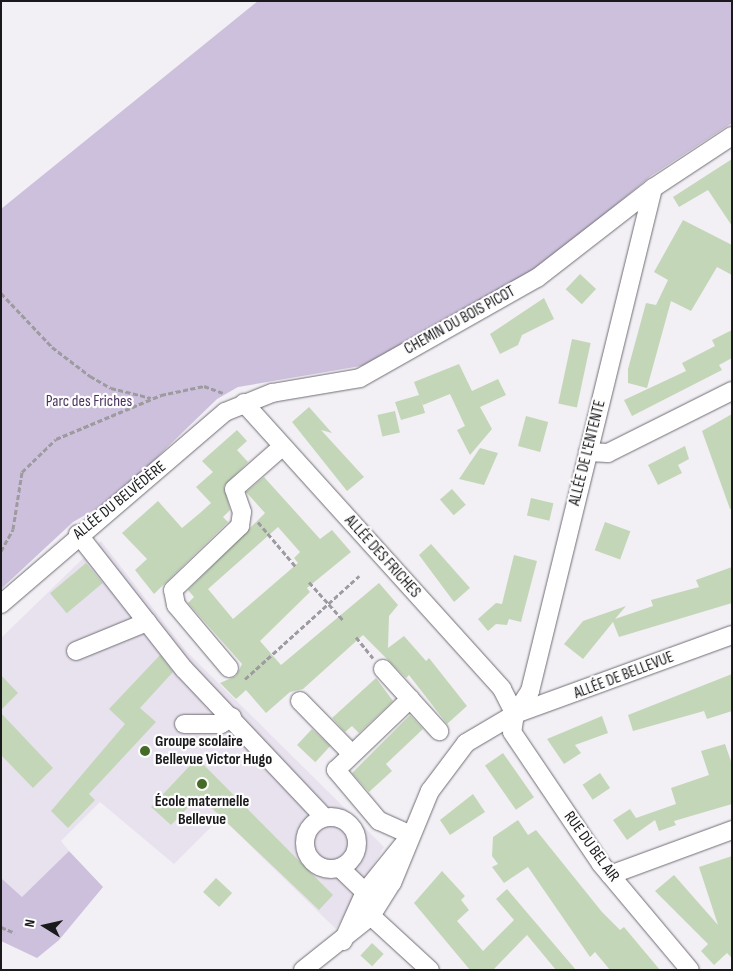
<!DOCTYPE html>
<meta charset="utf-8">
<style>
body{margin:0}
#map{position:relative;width:733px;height:971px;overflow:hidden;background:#f2eff5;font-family:"Sofia Sans Condensed",sans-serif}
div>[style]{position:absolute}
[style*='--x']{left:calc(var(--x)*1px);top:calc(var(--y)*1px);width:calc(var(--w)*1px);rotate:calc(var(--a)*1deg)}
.built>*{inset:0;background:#e8e2ef}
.green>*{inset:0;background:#cdc0dc}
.building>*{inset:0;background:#c3d7b8;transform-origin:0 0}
.path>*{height:3px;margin-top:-1.5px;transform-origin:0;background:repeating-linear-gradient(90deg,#9d9b9f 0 5px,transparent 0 7.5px)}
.roads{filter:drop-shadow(0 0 1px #706d73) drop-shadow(0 0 1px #706d73)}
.minor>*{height:18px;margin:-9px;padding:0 9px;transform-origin:9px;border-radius:9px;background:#fff}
.minor>.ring{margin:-9px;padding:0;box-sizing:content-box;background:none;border:18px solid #fff;border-radius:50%}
.dots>*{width:14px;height:14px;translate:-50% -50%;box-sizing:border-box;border:2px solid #fefdfe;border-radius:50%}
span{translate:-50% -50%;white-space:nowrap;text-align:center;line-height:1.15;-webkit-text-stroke:4.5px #fefdfe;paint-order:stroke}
.street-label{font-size:16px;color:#1a191b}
.park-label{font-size:16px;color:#4b345f}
.poi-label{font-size:16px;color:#1a191b;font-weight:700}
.left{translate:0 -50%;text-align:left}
.frame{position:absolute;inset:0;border:2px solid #1a191b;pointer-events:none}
.north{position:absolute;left:20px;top:901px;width:50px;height:50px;-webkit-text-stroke:4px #fefdfe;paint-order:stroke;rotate:280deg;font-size:14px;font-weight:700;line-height:20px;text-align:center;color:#1a191b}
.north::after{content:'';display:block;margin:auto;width:18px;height:22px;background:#1a191b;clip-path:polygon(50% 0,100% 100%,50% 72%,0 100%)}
</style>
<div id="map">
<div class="built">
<div style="clip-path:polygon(101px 541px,187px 652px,384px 847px,336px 929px,221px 817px,174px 864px,100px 802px,61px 841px,69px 851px,22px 898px,1px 878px,1px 638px)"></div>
</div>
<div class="green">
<div style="clip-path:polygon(258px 1px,732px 1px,732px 123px,651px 176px,538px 269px,367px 365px,238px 387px,217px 399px,115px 498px,73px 522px,1px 589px,1px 209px)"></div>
<div style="clip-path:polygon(69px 851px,103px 887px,59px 940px,37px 958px,1px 941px,1px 878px,22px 897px)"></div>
</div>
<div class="building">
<div style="clip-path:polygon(732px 159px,732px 226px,708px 190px,679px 207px,673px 197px)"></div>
<div style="clip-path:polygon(683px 220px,732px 245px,732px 275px,717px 267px,691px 311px,671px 301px,647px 388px,628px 383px,628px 369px,646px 303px,656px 305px,668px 280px,654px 272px)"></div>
<div style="left:580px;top:274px;width:22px;height:21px;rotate:43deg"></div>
<div style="clip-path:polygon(544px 298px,554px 319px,522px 335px,518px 345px,500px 354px,490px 334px)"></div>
<div style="clip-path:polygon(732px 330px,732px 358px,719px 365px,722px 370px,632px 416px,624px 400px,686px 371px,682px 363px,715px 346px,712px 340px)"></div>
<div style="left:572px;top:339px;width:19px;height:66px;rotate:12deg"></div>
<div style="clip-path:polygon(459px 364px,472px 391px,498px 379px,506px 395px,480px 407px,492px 429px,470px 455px,457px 430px,465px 426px,450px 394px,423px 405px,421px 399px,425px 413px,401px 420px,395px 402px,419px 395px,414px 382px)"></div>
<div style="clip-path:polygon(309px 407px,332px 433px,321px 430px,364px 477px,347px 491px,292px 422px)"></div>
<div style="left:395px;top:411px;width:22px;height:18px;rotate:77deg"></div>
<div style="clip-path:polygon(732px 414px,732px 509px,730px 509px,702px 431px)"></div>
<div style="left:526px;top:416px;width:23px;height:31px;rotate:15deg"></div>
<div style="clip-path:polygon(237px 430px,247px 441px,237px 450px,248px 462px,224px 486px,230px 510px,223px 517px,228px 522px,154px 594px,135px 570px,147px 559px,122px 533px,158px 501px,182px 528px,200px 513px,211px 503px,196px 487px,213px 472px,202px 461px)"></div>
<div style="clip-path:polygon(685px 446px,689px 459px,678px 465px,682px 473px,658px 485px,648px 465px)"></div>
<div style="clip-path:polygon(480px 448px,498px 453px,484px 485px,459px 479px)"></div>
<div style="clip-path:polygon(evenodd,264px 477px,320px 539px,332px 530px,351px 552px,307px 588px,310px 592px,260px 641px,281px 665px,379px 583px,398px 605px,389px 616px,388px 648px,404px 636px,426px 661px,429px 658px,467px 706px,447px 724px,409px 675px,406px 678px,363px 635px,303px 689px,290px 692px,266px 713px,246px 690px,236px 699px,220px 683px,236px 676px,242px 664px,188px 603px,194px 597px,188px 590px,265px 513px,246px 492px,264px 477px,278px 527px,300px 552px,294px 558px,298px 563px,233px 619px,208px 589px,278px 527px)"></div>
<div style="left:452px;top:489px;width:21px;height:16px;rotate:49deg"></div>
<div style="left:531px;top:498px;width:23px;height:18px;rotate:13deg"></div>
<div style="left:605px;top:522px;width:27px;height:30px;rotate:20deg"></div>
<div style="clip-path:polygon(431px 544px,470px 588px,454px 602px,419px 555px)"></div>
<div style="clip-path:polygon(514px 555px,537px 561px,521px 622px,509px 619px,507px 625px,496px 624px,488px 631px,478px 619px,496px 603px,502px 604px)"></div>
<div style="left:86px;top:563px;width:26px;height:47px;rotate:50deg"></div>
<div style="clip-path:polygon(732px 567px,732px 603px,619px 637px,613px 622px,583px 659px,564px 644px,583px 621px,626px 606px,615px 619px,653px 606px,651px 600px,699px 587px,696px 580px)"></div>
<div style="clip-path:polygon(160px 655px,173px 672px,140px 708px,156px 722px,89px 794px,95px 800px,68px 828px,51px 811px,125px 724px,109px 709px)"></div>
<div style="clip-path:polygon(732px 674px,732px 711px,707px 719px,704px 711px,633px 731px,628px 715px)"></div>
<div style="clip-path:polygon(1px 675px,18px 693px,1px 710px)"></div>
<div style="clip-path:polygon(376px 678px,393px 701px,359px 733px,352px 726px,345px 732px,332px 718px)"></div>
<div style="clip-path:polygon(1px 713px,53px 768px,33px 788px,1px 755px)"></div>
<div style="clip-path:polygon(410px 715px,423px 729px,386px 764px,392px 771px,369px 792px,352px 773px)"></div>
<div style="clip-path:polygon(602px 716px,608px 733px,575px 745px,581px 753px,564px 764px,547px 739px)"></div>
<div style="left:312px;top:729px;width:25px;height:22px;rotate:43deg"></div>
<div style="clip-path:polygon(725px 744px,732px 764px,732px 804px,674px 821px,676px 825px,659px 831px,655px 820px,627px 840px,613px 820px,630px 809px,636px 818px,676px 804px,671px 788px,709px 775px,701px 751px)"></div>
<div style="left:503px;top:753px;width:54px;height:22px;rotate:55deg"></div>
<div style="clip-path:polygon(197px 758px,333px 895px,319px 910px,199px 796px,171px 825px,151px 807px)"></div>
<div style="left:600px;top:773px;width:18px;height:21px;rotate:56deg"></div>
<div style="clip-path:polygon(473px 794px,485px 812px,450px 835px,440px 820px)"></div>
<div style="clip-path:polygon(518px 820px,528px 835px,536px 830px,602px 912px,620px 930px,624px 927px,660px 970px,610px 970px,595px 952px,590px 957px,528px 867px,504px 883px,492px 867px,498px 864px,492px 856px,493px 837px)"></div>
<div style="clip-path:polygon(732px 856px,732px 958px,727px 953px,714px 965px,701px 951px,708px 944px,655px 891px,674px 875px,718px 925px,699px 867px)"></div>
<div style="clip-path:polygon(442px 871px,465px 896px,461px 900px,469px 910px,457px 921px,483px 951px,514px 920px,496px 899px,507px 889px,576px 970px,556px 970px,527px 935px,493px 970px,470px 970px,414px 903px)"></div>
<div style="left:216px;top:878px;width:22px;height:19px;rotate:43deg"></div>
<div style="left:372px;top:943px;width:16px;height:17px;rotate:43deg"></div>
</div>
<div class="path">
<div style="--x:1;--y:293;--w:74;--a:46.6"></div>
<div style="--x:52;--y:347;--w:48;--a:37.3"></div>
<div style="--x:90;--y:376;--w:24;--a:30"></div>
<div style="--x:111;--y:388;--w:41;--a:14"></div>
<div style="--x:258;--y:522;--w:59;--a:49.8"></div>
<div style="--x:1;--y:551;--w:25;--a:-61"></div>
<div style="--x:13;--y:529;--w:58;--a:-81"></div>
<div style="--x:22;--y:472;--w:47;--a:-44.1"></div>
<div style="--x:56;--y:439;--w:114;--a:-22.7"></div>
<div style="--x:161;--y:395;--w:44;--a:-11.8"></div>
<div style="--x:204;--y:386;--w:20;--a:20"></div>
<div style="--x:309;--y:582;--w:51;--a:48.2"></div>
<div style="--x:356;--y:637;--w:27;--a:51"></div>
<div style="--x:245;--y:679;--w:154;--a:-42.1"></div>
<div style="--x:1;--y:927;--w:15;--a:23"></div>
</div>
<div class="roads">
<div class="minor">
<div style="--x:653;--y:188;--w:518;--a:103.74"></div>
<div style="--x:530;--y:691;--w:27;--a:123"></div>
<div style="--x:515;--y:714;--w:18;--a:99"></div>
<div style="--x:512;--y:732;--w:159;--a:56"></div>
<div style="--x:601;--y:864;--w:138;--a:50"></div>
<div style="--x:244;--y:403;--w:385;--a:47.9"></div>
<div style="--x:502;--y:689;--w:28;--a:63"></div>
<div style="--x:588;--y:452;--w:20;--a:3"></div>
<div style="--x:608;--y:453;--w:139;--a:-26.6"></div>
<div style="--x:78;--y:534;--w:172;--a:51.9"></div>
<div style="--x:184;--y:669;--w:204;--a:46.6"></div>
<div style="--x:1;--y:604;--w:295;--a:-40.6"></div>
<div style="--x:225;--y:412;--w:51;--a:-22"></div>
<div style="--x:272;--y:393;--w:89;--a:-9.7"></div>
<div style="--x:360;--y:378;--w:203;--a:-29.5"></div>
<div style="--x:537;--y:278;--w:147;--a:-37.8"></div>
<div style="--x:653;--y:188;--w:95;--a:-33.4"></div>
<div style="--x:76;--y:651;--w:77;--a:-22.2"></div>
<div style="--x:229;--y:668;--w:82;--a:-130.1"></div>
<div style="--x:176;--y:605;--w:15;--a:-101"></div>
<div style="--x:173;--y:590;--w:93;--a:-43.7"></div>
<div style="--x:240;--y:526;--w:14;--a:-82"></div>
<div style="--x:242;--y:512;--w:24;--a:-109"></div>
<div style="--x:234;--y:489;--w:64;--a:-41.2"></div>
<div style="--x:383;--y:669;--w:84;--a:47.9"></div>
<div style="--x:300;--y:701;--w:73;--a:45.6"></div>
<div style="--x:184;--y:724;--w:37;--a:0"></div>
<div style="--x:221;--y:724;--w:13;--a:-32"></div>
<div class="ring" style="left:305px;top:817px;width:34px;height:34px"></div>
<div style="--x:340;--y:868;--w:35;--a:44"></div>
<div style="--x:610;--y:875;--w:130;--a:-20.2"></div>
<div style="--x:371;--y:916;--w:80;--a:42.5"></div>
<div style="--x:343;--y:941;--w:54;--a:-65.8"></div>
<div style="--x:365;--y:892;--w:73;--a:-51.1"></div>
<div style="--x:411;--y:835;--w:35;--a:-156"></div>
<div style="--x:379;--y:821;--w:67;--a:-130.1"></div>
<div style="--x:336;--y:770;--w:103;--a:-43.8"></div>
<div style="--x:303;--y:970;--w:87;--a:-38.5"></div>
<div style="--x:371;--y:916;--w:39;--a:-58"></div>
<div style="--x:392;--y:883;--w:100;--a:-67.6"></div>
<div style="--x:430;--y:791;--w:60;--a:-53.1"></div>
<div style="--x:466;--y:743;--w:57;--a:-30.6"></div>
<div style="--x:515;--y:714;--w:231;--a:-20"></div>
</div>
</div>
<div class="dots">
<div style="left:145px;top:751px;background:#446c27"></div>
<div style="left:202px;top:784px;background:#446c27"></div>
</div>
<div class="street-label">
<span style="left:460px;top:321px;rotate:-29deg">CHEMIN DU BOIS PICOT</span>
<span style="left:588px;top:453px;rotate:-76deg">ALLÉE DE L'ENTENTE</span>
<span style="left:120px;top:501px;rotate:-39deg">ALLÉE DU BELVÉDÈRE</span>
<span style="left:382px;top:557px;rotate:48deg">ALLÉE DES FRICHES</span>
<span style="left:624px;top:676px;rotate:-21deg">ALLÉE DE BELLEVUE</span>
<span style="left:591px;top:847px;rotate:54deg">RUE DU BEL AIR</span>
</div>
<div class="park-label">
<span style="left:89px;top:402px">Parc des Friches</span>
</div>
<div class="poi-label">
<span class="left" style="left:155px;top:751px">Groupe scolaire<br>Bellevue Victor Hugo</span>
<span style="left:202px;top:811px">École maternelle<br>Bellevue</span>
</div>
<div class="frame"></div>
<div class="north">N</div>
</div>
